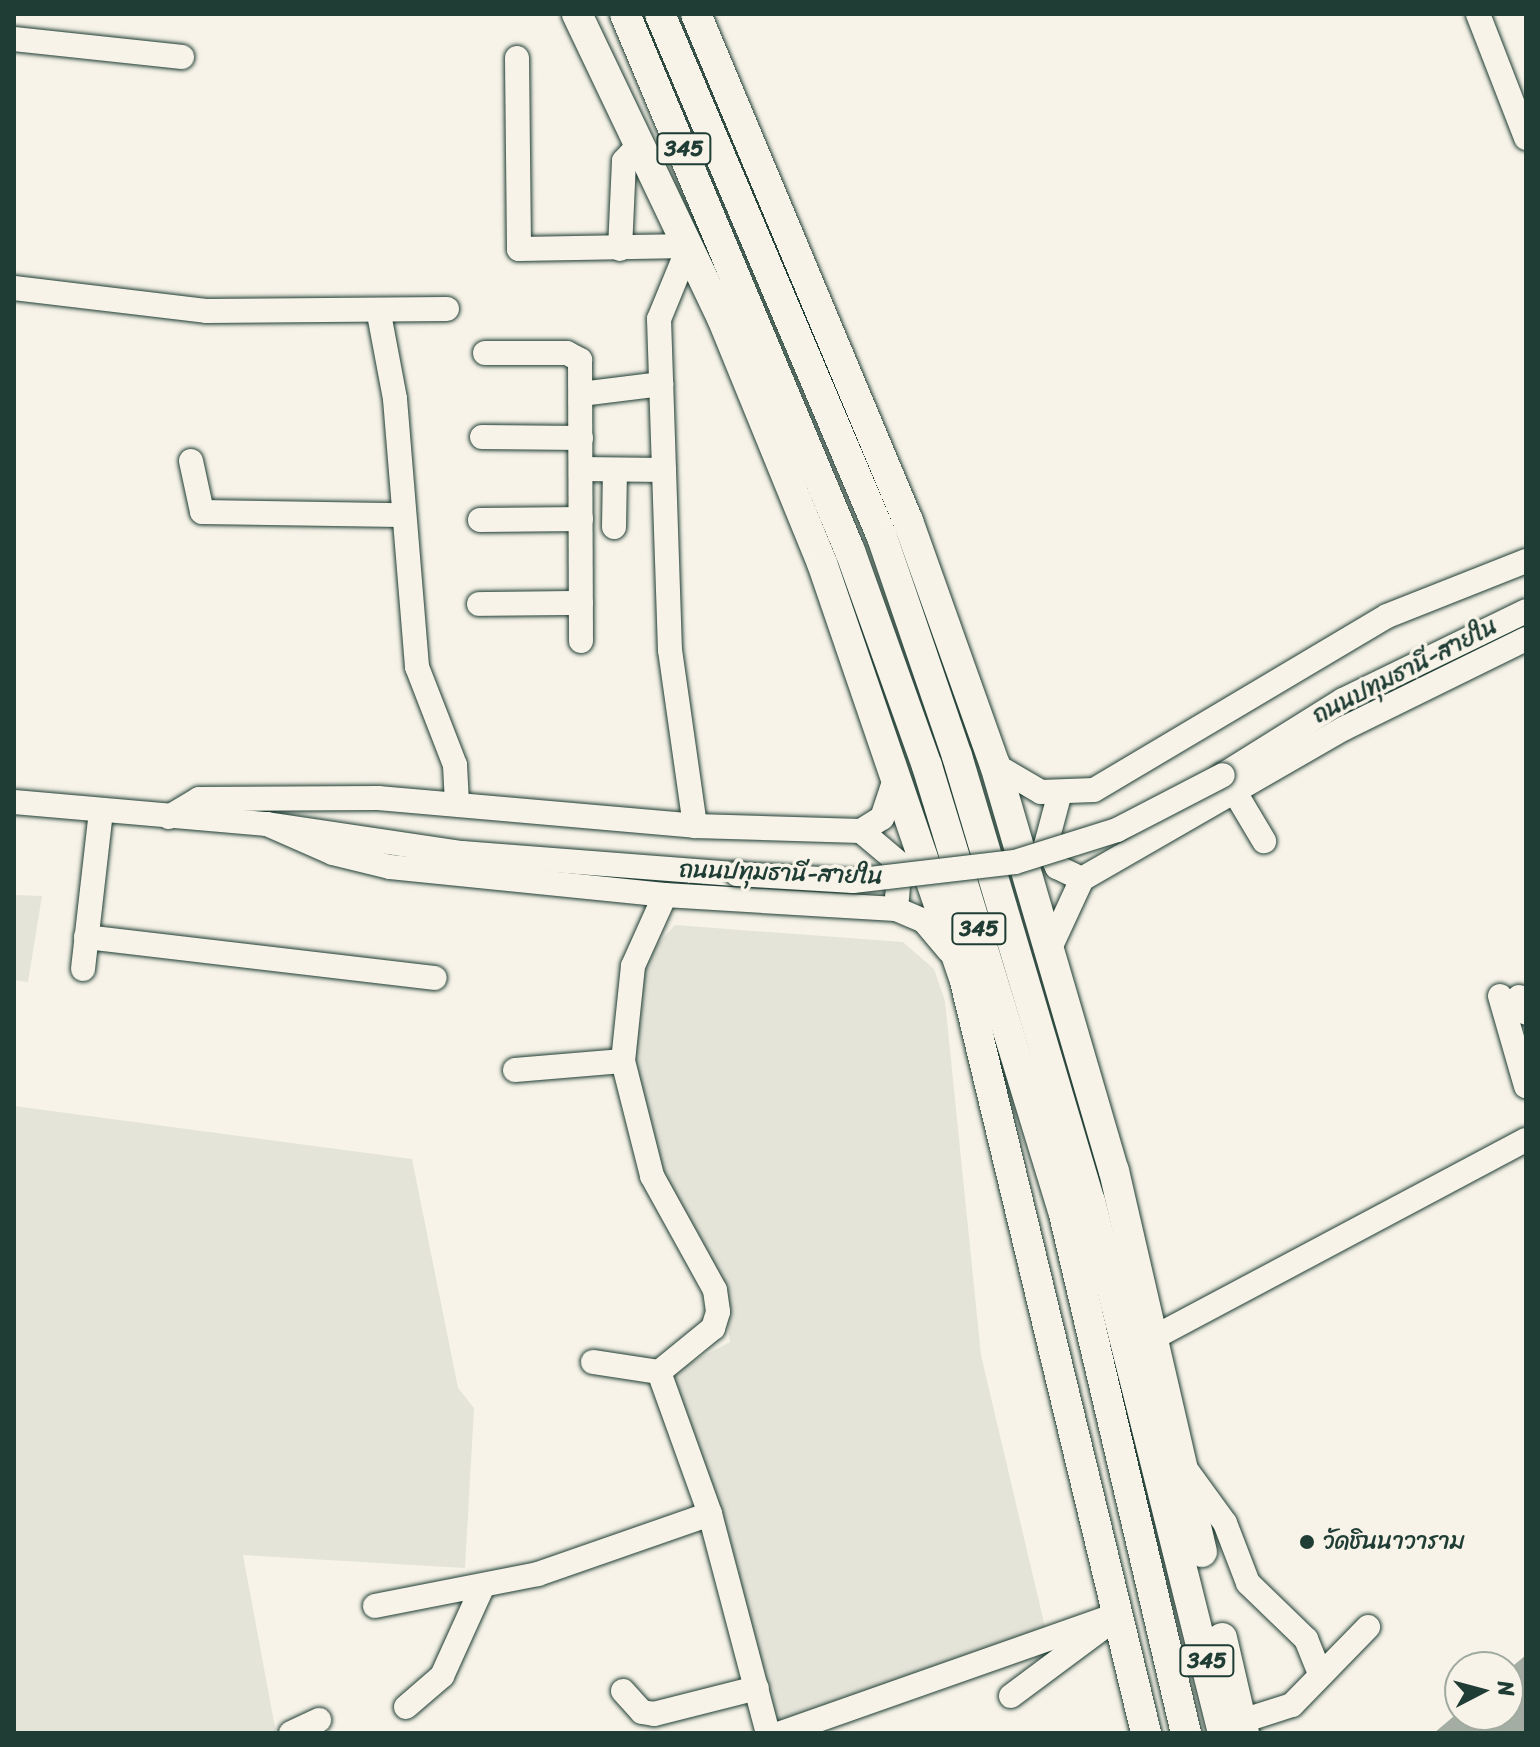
<!DOCTYPE html>
<meta charset="utf-8">
<style>
body{margin:0}
#map{position:relative;width:1540px;height:1747px;overflow:hidden;background:#f7f3e8;font-family:Sriracha,"Playpen Sans Thai",sans-serif}
div>[style]{position:absolute}
[style*='--x']{left:calc(var(--x)*1px);top:calc(var(--y)*1px);width:calc(var(--w)*1px);rotate:calc(var(--a)*1deg)}
.built>*{inset:0;background:#e5e4d9}
.water>*{inset:0;background:#a4ada3}
.roads{filter:drop-shadow(0 0 2px #1f3d34) drop-shadow(0 0 2px #1f3d34)}
.minor>*{height:24px;margin:-12px;padding:0 12px;transform-origin:12px;border-radius:12px;background:#f7f3e8}
.major>*{height:30px;margin:-15px;padding:0 15px;transform-origin:15px;border-radius:15px;background:#f7f3e8}
.bridges{filter:drop-shadow(0 0 2px #1f3d34) drop-shadow(0 0 2px #1f3d34)}
.minor-bridge>*{height:24px;margin:-12px;padding:0 12px;transform-origin:12px;border-radius:12px;background:#f7f3e8}
.dots>*{width:22px;height:22px;translate:-50% -50%;box-sizing:border-box;border:4px solid #f7f3e8;border-radius:50%}
span{translate:-50% -50%;white-space:nowrap;text-align:center;line-height:1.15;-webkit-text-stroke:7px #f7f3e8;paint-order:stroke}
.shield-label span{padding:2px 6px;background:#f7f3e8;border:2px solid;border-radius:6px;-webkit-text-stroke-width:0}
.shield-label{font-size:22px;color:#1f3d34;font-weight:700}
.street-label{font-size:24px;color:#1f3d34}
.poi-label{font-size:24px;color:#1f3d34}
.left{translate:0 -50%;text-align:left}
.frame{position:absolute;inset:0;border:16px solid #1f3d34;pointer-events:none}
.north{position:absolute;left:1444px;top:1651px;width:80px;height:80px;box-sizing:border-box;background:#f7f3e8;border:2px solid #a1aaa0;border-radius:50%;rotate:84deg;font-size:22px;font-weight:700;line-height:32px;text-align:center;color:#1f3d34}
.north::after{content:'';display:block;margin:auto;width:28px;height:36px;background:#1f3d34;clip-path:polygon(50% 0,100% 100%,50% 72%,0 100%)}
</style>
<div id="map">
<div class="built">
<div style="clip-path:polygon(14px 895px,42px 896px,28px 982px,14px 980px)"></div>
<div style="clip-path:polygon(675px 925px,903px 942px,934px 969px,945px 1001px,981px 1355px,1049px 1644px,772px 1733px,671px 1384px,679px 1369px,730px 1342px,725px 1304px,661px 1177px,631px 1070px,639px 965px)"></div>
<div style="clip-path:polygon(14px 1106px,412px 1159px,458px 1388px,474px 1408px,465px 1568px,243px 1555px,276px 1733px,14px 1733px)"></div>
</div>
<div class="water">
<div style="clip-path:polygon(1526px 1655px,1526px 1733px,1434px 1733px,1460px 1711px,1508px 1715px,1508px 1670px)"></div>
</div>
<div class="roads">
<div class="minor">
<div style="--x:1478;--y:14;--w:133;--a:68.8"></div>
<div style="--x:14;--y:39;--w:169;--a:6.1"></div>
<div style="--x:517;--y:58;--w:191;--a:89.4"></div>
<div style="--x:519;--y:249;--w:170;--a:-1"></div>
<div style="--x:689;--y:246;--w:79;--a:112.3"></div>
<div style="--x:659;--y:319;--w:331;--a:88.1"></div>
<div style="--x:670;--y:650;--w:178;--a:81.9"></div>
<div style="--x:620;--y:249;--w:88;--a:-87.4"></div>
<div style="--x:624;--y:161;--w:25;--a:-47"></div>
<div style="--x:14;--y:288;--w:193;--a:6.8"></div>
<div style="--x:206;--y:311;--w:241;--a:-0.5"></div>
<div style="--x:379;--y:314;--w:86;--a:79.3"></div>
<div style="--x:395;--y:399;--w:269;--a:85.3"></div>
<div style="--x:417;--y:667;--w:105;--a:68.8"></div>
<div style="--x:455;--y:765;--w:35;--a:87"></div>
<div style="--x:485;--y:353;--w:82;--a:0"></div>
<div style="--x:567;--y:353;--w:15;--a:28"></div>
<div style="--x:580;--y:360;--w:281;--a:89.8"></div>
<div style="--x:581;--y:394;--w:81;--a:-7.1"></div>
<div style="--x:482;--y:437;--w:99;--a:0.6"></div>
<div style="--x:191;--y:461;--w:52;--a:77.8"></div>
<div style="--x:202;--y:512;--w:199;--a:0.9"></div>
<div style="--x:581;--y:469;--w:83;--a:0.7"></div>
<div style="--x:480;--y:520;--w:101;--a:-0.6"></div>
<div style="--x:614;--y:527;--w:57;--a:-89"></div>
<div style="--x:479;--y:604;--w:102;--a:-0.6"></div>
<div style="--x:995;--y:765;--w:53;--a:30.4"></div>
<div style="--x:1041;--y:792;--w:53;--a:-2.2"></div>
<div style="--x:1094;--y:790;--w:341;--a:-30.7"></div>
<div style="--x:1387;--y:616;--w:149;--a:-21.6"></div>
<div style="--x:1223;--y:775;--w:142;--a:-32"></div>
<div style="--x:1343;--y:700;--w:203;--a:-25.9"></div>
<div style="--x:1236;--y:794;--w:55;--a:59.2"></div>
<div style="--x:1059;--y:796;--w:51;--a:104.9"></div>
<div style="--x:1046;--y:845;--w:25;--a:63"></div>
<div style="--x:1057;--y:867;--w:28;--a:26"></div>
<div style="--x:14;--y:802;--w:254;--a:5"></div>
<div style="--x:267;--y:824;--w:197;--a:8.5"></div>
<div style="--x:462;--y:853;--w:276;--a:4.4"></div>
<div style="--x:169;--y:817;--w:35;--a:-31"></div>
<div style="--x:199;--y:799;--w:179;--a:-0.3"></div>
<div style="--x:378;--y:798;--w:318;--a:5"></div>
<div style="--x:695;--y:826;--w:166;--a:1.7"></div>
<div style="--x:861;--y:831;--w:25;--a:-32"></div>
<div style="--x:882;--y:818;--w:44;--a:-71.6"></div>
<div style="--x:267;--y:824;--w:72;--a:23.7"></div>
<div style="--x:333;--y:853;--w:59;--a:13.8"></div>
<div style="--x:390;--y:867;--w:276;--a:5.8"></div>
<div style="--x:665;--y:895;--w:231;--a:3.5"></div>
<div style="--x:896;--y:909;--w:30;--a:23"></div>
<div style="--x:924;--y:921;--w:39;--a:50"></div>
<div style="--x:861;--y:831;--w:51;--a:40.2"></div>
<div style="--x:900;--y:864;--w:45;--a:95.1"></div>
<div style="--x:665;--y:895;--w:78;--a:114.3"></div>
<div style="--x:633;--y:966;--w:96;--a:96"></div>
<div style="--x:623;--y:1061;--w:119;--a:75.8"></div>
<div style="--x:652;--y:1176;--w:130;--a:61.1"></div>
<div style="--x:715;--y:1290;--w:22;--a:82"></div>
<div style="--x:718;--y:1312;--w:17;--a:107"></div>
<div style="--x:713;--y:1328;--w:70;--a:140.8"></div>
<div style="--x:659;--y:1372;--w:151;--a:70.2"></div>
<div style="--x:710;--y:1514;--w:227;--a:75.2"></div>
<div style="--x:86;--y:937;--w:351;--a:6.7"></div>
<div style="--x:1050;--y:948;--w:76;--a:-65.1"></div>
<div style="--x:1082;--y:879;--w:303;--a:-29.9"></div>
<div style="--x:1345;--y:728;--w:202;--a:-26.2"></div>
<div style="--x:83;--y:969;--w:158;--a:-83.5"></div>
<div style="--x:1500;--y:996;--w:94;--a:73.9"></div>
<div style="--x:1519;--y:997;--w:17;--a:66"></div>
<div style="--x:515;--y:1070;--w:108;--a:-4.8"></div>
<div style="--x:1153;--y:1338;--w:422;--a:-28"></div>
<div style="--x:593;--y:1362;--w:67;--a:8.6"></div>
<div style="--x:1185;--y:1468;--w:68;--a:54"></div>
<div style="--x:1225;--y:1523;--w:64;--a:69"></div>
<div style="--x:1248;--y:1583;--w:81;--a:44"></div>
<div style="--x:1306;--y:1639;--w:35;--a:68"></div>
<div style="--x:375;--y:1606;--w:166;--a:-11.1"></div>
<div style="--x:538;--y:1574;--w:182;--a:-19.2"></div>
<div style="--x:623;--y:1691;--w:28;--a:48"></div>
<div style="--x:642;--y:1712;--w:12;--a:9"></div>
<div style="--x:654;--y:1714;--w:106;--a:-14.2"></div>
<div style="--x:1011;--y:1696;--w:122;--a:-36.7"></div>
<div style="--x:406;--y:1707;--w:48;--a:-40.7"></div>
<div style="--x:442;--y:1676;--w:97;--a:-65.6"></div>
<div style="--x:1242;--y:1721;--w:52;--a:-17.7"></div>
<div style="--x:1292;--y:1705;--w:109;--a:-45.7"></div>
<div style="--x:291;--y:1733;--w:31;--a:-25"></div>
<div style="--x:781;--y:1733;--w:357;--a:-19.4"></div>
</div>
<div class="major">
<div style="--x:577;--y:14;--w:337;--a:64.5"></div>
<div style="--x:722;--y:318;--w:265;--a:67.8"></div>
<div style="--x:822;--y:563;--w:438;--a:71.1"></div>
<div style="--x:964;--y:977;--w:778;--a:76.46"></div>
<div style="--x:625;--y:14;--w:582;--a:67.27"></div>
<div style="--x:850;--y:551;--w:228;--a:70.3"></div>
<div style="--x:927;--y:766;--w:464;--a:73"></div>
<div style="--x:1063;--y:1210;--w:537;--a:76.77"></div>
<div style="--x:660;--y:14;--w:568;--a:67"></div>
<div style="--x:882;--y:537;--w:231;--a:71.1"></div>
<div style="--x:957;--y:756;--w:464;--a:73.4"></div>
<div style="--x:1090;--y:1201;--w:548;--a:75.96"></div>
<div style="--x:696;--y:14;--w:550;--a:67.31"></div>
<div style="--x:908;--y:521;--w:259;--a:70.4"></div>
<div style="--x:995;--y:765;--w:423;--a:73.7"></div>
<div style="--x:1114;--y:1171;--w:391;--a:77"></div>
<div style="--x:1222;--y:1638;--w:98;--a:77"></div>
</div>
</div>
<div class="bridges">
<div class="minor-bridge">
<div style="--x:737;--y:874;--w:116;--a:3.5"></div>
<div style="--x:853;--y:881;--w:163;--a:-6.7"></div>
<div style="--x:1015;--y:862;--w:107;--a:-17.4"></div>
<div style="--x:1117;--y:830;--w:119;--a:-27.4"></div>
</div>
</div>
<div class="dots">
<div style="left:1307px;top:1542px;background:#1f3d34"></div>
</div>
<div class="shield-label">
<span style="left:684px;top:149px">345</span>
<span style="left:979px;top:929px">345</span>
<span style="left:1207px;top:1661px">345</span>
</div>
<div class="street-label">
<span style="left:1405px;top:671px;rotate:-27deg">ถนนปทุมธานี-สายใน</span>
<span style="left:781px;top:873px;rotate:2deg">ถนนปทุมธานี-สายใน</span>
</div>
<div class="poi-label">
<span class="left" style="left:1323px;top:1542px">วัดชินนาวาราม</span>
</div>
<div class="frame"></div>
<div class="north">N</div>
</div>
